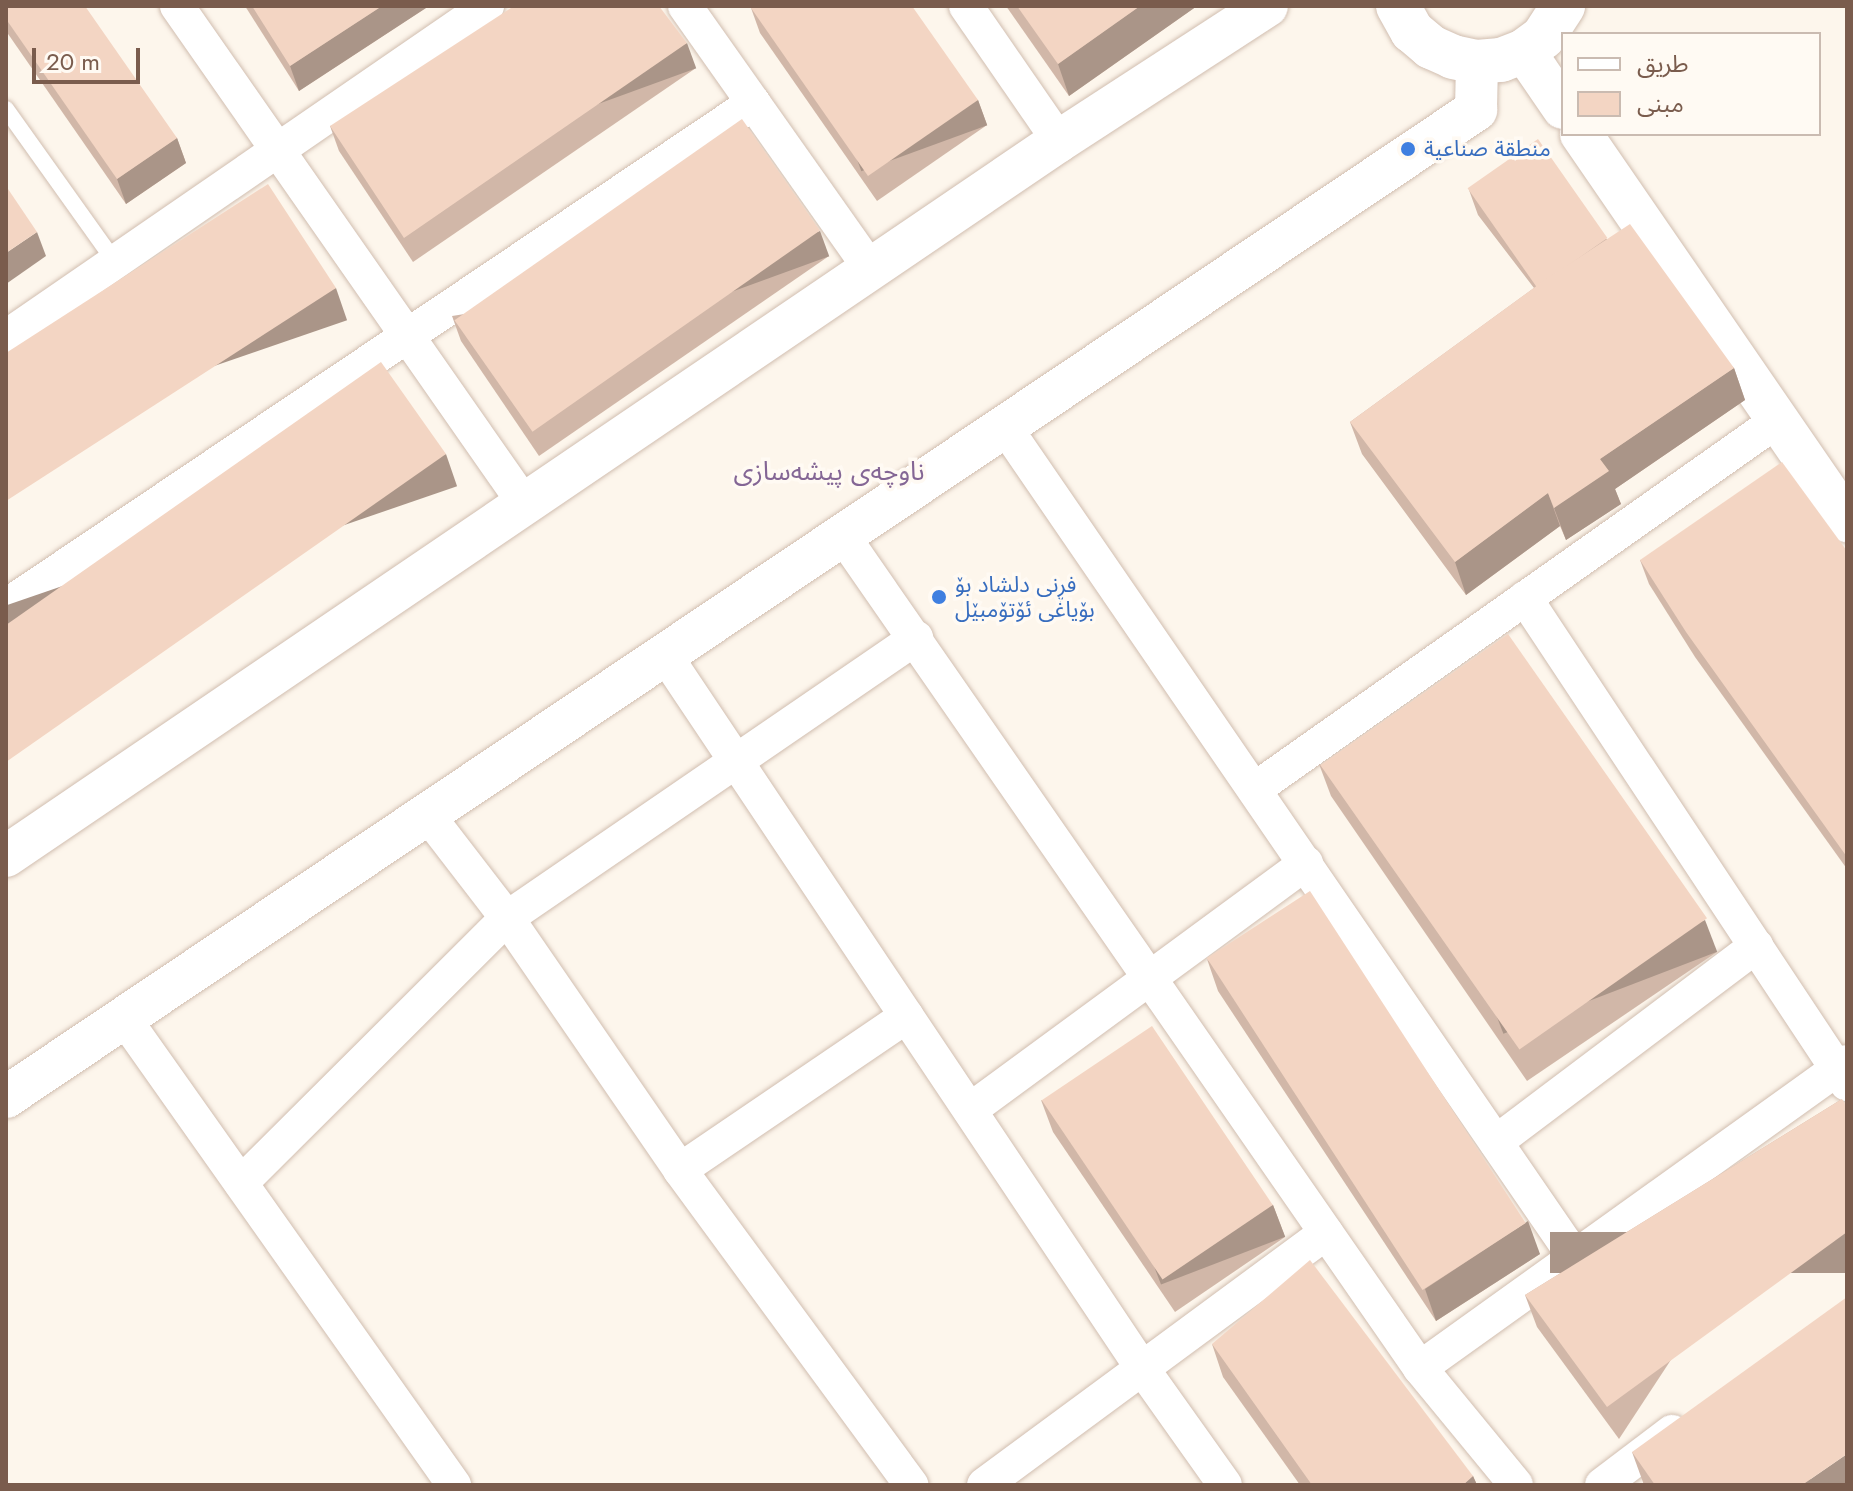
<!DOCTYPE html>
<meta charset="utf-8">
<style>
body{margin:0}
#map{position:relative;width:1853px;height:1491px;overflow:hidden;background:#fdf6ec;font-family:Jost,"Noto Sans Arabic",sans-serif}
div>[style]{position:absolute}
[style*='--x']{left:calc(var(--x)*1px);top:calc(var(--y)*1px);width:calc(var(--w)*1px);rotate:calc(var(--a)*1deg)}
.roads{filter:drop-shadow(0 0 2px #d1beb0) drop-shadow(0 0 2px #d1beb0)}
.service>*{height:16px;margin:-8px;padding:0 8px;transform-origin:8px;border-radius:8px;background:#fff}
.minor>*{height:34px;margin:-17px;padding:0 17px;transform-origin:17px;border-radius:17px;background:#fff}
.tertiary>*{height:42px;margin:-21px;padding:0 21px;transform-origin:21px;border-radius:21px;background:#fff}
.secondary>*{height:44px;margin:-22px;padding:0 22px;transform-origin:22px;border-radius:22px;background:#fff}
.wall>*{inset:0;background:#d1b7a8}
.shaded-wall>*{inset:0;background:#aa9588;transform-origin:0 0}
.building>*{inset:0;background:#f3d5c3;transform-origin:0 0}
.dots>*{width:22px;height:22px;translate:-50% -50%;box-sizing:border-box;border:4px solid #fffaf3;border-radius:50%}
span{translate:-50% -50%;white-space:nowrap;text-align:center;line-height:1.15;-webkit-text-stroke:7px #fffaf3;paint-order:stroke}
.shop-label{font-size:22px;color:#366cbe}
.left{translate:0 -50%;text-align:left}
.quarter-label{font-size:26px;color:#846695}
.frame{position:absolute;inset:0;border:8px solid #7a5c4d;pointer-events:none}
.legend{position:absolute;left:1561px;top:32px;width:260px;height:104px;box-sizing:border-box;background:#fffaf3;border:2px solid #cabbb1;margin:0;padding:10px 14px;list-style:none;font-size:24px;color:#7a5c4d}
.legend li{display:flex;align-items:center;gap:16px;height:40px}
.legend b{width:40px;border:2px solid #cabbb1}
.scale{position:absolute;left:32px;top:48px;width:108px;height:36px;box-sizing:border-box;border:4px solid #7a5c4d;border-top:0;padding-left:10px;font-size:24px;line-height:28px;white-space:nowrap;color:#7a5c4d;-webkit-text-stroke:6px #fffaf3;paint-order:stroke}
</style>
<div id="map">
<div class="roads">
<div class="service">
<div style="--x:6;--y:109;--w:188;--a:54.5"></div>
</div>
<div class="minor">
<div style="--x:177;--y:6;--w:606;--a:55.08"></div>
<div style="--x:685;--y:6;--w:324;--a:54.8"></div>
<div style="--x:966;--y:6;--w:164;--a:55.4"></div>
<div style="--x:6;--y:337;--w:584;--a:-34.53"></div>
<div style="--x:1005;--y:427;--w:1005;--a:55.54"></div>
<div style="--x:843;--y:536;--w:1012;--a:55.26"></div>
<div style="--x:1420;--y:1368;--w:151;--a:50.6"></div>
<div style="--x:1525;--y:598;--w:583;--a:56.47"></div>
<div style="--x:6;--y:606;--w:901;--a:-33.95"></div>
<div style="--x:665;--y:655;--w:858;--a:56.22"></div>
<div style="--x:1142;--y:1368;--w:143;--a:54.6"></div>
<div style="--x:1255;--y:789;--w:640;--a:-35.2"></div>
<div style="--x:427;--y:814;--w:131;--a:52.4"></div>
<div style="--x:507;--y:918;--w:306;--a:55.5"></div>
<div style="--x:680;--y:1170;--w:391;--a:53.7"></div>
<div style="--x:124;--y:1018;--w:572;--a:54.75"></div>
<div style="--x:970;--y:1110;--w:417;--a:-36.3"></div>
<div style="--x:1496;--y:1142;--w:326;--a:-37"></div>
<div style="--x:680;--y:1170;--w:274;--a:-34.2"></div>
<div style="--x:241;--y:1183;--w:375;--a:-44.9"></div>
<div style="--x:507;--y:918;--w:496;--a:-34.4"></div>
<div style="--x:1420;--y:1368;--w:525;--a:-35.63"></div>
<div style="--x:984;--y:1485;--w:425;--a:-36.4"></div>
<div style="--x:1602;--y:1485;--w:88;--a:-37.1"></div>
</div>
<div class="tertiary">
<div style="--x:1524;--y:51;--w:69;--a:55.6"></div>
<div style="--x:1581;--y:134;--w:470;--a:55.5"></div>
<div style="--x:6;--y:856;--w:1273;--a:-34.18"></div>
<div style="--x:1059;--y:141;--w:248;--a:-33"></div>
<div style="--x:6;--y:1097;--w:1771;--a:-33.88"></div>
<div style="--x:1476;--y:110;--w:48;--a:-88.8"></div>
</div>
<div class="secondary">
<div style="--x:1398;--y:6;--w:29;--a:61"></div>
<div style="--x:1412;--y:31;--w:25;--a:40"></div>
<div style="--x:1431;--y:47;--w:24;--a:24"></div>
<div style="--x:1453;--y:57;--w:25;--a:12"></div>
<div style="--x:1477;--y:62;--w:24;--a:-5"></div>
<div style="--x:1501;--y:60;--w:25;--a:-21"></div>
<div style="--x:1524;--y:51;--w:24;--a:-36"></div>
<div style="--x:1543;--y:37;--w:37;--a:-57"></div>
</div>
</div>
<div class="wall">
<div style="clip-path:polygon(6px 6px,177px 138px,186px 163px,126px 204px,6px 31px)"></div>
<div style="clip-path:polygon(245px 6px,429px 6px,299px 91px)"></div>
<div style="clip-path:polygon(1006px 6px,1197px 6px,1069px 96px)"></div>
<div style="clip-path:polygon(751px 8px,978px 100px,987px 125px,877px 201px,760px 33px)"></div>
<div style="clip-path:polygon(696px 68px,413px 262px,339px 151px,330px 126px)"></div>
<div style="clip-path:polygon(1469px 190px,1607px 239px,1734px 368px,1745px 400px,1615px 489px,1621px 504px,1566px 540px,1560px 526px,1466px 595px,1362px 454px,1350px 422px,1534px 288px,1478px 215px)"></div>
<div style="clip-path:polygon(829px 256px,539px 456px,461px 341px,452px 316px)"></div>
<div style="clip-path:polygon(1847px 551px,1847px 869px,1695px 657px,1649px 584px,1640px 560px)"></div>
<div style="clip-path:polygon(1319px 764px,1717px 952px,1527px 1081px,1331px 796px)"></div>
<div style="clip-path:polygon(1207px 959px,1540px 1254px,1436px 1321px,1218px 991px)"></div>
<div style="clip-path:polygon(1842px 1099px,1619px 1439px,1537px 1327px,1525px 1295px)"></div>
<div style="clip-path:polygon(1041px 1100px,1273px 1205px,1285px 1237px,1175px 1312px,1053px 1132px)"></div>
<div style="clip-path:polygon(1212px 1344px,1473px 1476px,1477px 1485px,1300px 1485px,1223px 1377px)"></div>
<div style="clip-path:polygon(1632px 1452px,1847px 1485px,1644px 1485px)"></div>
</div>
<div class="shaded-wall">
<div style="clip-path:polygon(382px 6px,429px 6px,299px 91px,290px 66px)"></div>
<div style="clip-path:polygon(1140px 6px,1197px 6px,1069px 96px,1058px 64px)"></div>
<div style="left:687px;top:43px;width:27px;height:344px;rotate:70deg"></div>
<div style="left:978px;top:100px;width:27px;height:134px;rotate:70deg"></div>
<div style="clip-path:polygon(177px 138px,186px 163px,126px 204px,117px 179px)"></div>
<div style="left:820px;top:231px;width:27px;height:352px;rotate:70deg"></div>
<div style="clip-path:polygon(37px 232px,46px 256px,6px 284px,6px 253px)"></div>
<div style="left:336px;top:288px;width:34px;height:393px;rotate:71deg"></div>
<div style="clip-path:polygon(1734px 368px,1745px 400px,1615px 489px,1621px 504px,1566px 540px,1554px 508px,1600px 459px)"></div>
<div style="left:446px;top:454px;width:34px;height:537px;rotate:71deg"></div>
<div style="clip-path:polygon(1548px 493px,1560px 526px,1466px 595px,1455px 562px)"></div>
<div style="left:1705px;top:920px;width:34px;height:229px;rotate:69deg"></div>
<div style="left:1273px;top:1205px;width:34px;height:133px;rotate:69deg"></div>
<div style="clip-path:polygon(1528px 1221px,1540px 1254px,1436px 1321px,1425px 1289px)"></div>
<div style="left:1847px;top:1232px;width:41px;height:297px;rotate:90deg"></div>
<div style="clip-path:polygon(1847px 1454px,1847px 1485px,1802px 1485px)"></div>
<div style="clip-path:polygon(1473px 1476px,1477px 1485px,1463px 1485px)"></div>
</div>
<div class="building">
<div style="clip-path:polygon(6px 6px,85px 6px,177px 138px,117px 179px,6px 19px)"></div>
<div style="clip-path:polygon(252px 6px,382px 6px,290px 66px)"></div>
<div style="clip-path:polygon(514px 6px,659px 6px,687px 43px,404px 238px,330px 126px)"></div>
<div style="clip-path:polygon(754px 6px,912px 6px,978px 100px,868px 176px,751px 8px)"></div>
<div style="clip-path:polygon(1017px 6px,1140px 6px,1058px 64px)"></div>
<div style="left:742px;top:119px;width:136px;height:351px;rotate:55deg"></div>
<div style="left:1538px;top:139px;width:121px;height:86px;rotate:55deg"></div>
<div style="clip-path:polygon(268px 184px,336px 288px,6px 501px,6px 353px)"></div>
<div style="clip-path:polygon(6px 186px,37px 232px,6px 253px)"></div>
<div style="clip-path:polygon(1630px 224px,1734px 368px,1600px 459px,1609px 471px,1554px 508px,1548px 493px,1455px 562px,1350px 422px,1542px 282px)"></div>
<div style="clip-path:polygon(381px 362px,446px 454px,6px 762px,6px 625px)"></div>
<div style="clip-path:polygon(1782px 462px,1847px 551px,1847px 857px,1686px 632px,1640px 560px)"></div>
<div style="left:1508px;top:634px;width:347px;height:229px;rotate:55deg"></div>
<div style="left:1310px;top:891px;width:396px;height:123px;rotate:57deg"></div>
<div style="left:1152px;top:1026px;width:216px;height:133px;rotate:56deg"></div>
<div style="clip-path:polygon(1842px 1099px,1847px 1107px,1847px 1232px,1607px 1407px,1525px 1295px)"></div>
<div style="clip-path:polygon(1310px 1260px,1473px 1476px,1463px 1485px,1312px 1485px,1212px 1344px)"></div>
<div style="clip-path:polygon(1847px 1297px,1847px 1454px,1802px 1485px,1655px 1485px,1632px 1452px)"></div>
</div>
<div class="dots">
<div style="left:1408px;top:149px;background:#3f7fe0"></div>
<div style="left:939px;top:597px;background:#3f7fe0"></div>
</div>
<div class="shop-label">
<span class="left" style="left:1424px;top:149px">منطقة صناعية</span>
<span class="left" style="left:955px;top:597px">فڕنی دلشاد بۆ<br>بۆیاغی ئۆتۆمبێل</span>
</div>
<div class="quarter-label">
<span style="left:829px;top:472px">ناوچەی پیشەسازی</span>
</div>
<div class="frame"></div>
<ul class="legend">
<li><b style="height:10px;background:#fff"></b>طريق</li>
<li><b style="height:22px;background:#f3d5c3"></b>مبنى</li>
</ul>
<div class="scale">20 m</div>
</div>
